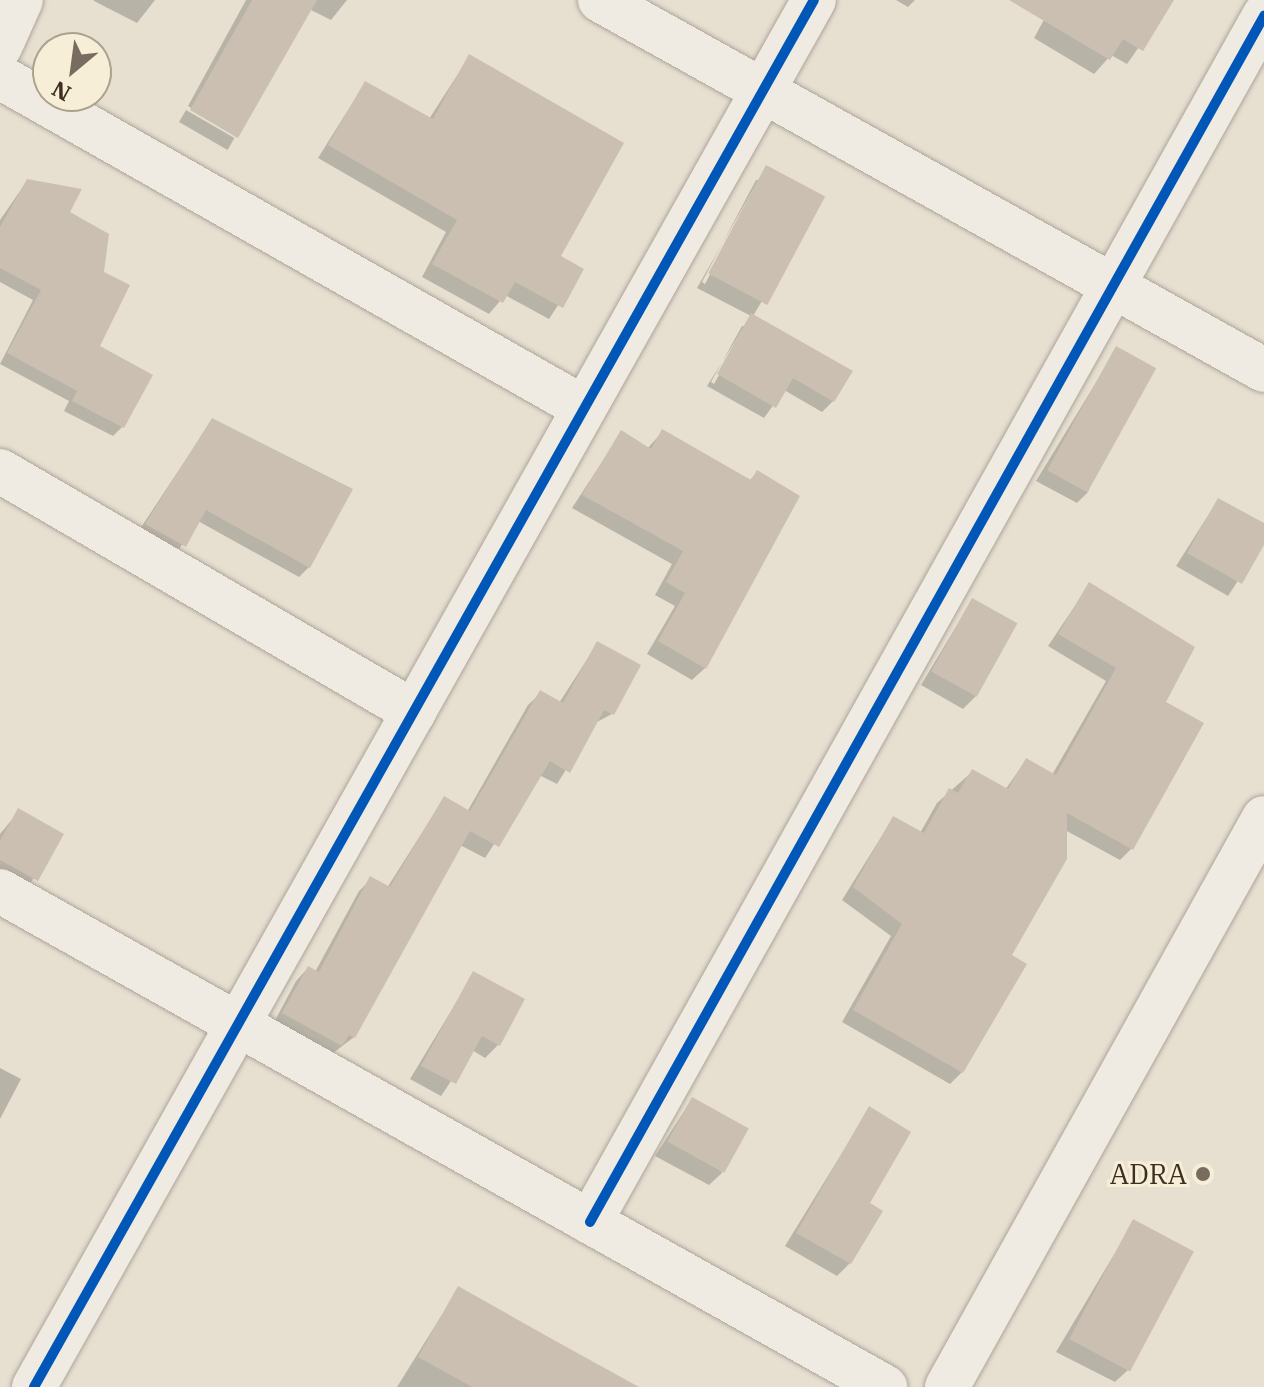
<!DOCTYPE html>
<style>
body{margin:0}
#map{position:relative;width:1264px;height:1387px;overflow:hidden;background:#e7e0d1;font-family:"IBM Plex Serif",serif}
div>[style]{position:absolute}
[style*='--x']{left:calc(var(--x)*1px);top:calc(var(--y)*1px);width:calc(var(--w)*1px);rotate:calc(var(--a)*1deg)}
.shadow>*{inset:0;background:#0003;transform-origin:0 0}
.building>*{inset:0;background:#cbbfb2;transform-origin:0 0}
.roads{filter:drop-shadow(0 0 2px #ada599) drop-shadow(0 0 2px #ada599)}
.street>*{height:44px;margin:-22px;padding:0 22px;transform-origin:22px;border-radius:22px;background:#efebe3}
.cycleway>*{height:10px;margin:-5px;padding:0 5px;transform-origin:5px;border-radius:5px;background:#0057b8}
.dots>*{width:22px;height:22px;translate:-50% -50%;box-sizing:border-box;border:4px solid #f7eed8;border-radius:50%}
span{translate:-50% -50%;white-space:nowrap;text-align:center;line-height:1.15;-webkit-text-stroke:6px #f7eed8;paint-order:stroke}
.poi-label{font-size:28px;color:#3d2e20}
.right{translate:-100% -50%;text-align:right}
.north{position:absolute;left:32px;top:32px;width:80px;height:80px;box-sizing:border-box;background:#f7eed8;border:2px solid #ada18e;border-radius:50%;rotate:209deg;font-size:22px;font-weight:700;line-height:32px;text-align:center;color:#3d2e20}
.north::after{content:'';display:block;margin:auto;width:28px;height:36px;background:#786c5e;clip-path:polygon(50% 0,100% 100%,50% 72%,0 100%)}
</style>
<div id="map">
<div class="shadow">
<div style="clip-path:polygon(155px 0,137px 23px,94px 1px,94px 0)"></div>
<div style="clip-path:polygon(246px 0,347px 0,331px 20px,309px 9px,236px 137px,188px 106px)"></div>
<div style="clip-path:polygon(896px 0,915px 0,908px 7px)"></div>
<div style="clip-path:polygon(1023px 0,1172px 0,1127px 64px,1111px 55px,1094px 74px,1034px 38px,1046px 16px)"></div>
<div style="clip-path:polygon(469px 57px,559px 257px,581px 270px,549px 319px,505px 295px,489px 314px,422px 277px,446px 232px,318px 158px,365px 83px,429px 119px)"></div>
<div style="left:186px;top:110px;width:56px;height:14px;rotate:30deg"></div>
<div style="clip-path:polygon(evenodd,766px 167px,823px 198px,753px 316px,833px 401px,822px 412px,784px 390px,764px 418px,707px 386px,751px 316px,697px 288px,766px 167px,756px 180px,760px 180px,705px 284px,702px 282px,756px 180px,766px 167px,742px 326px,746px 326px,714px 384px,711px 382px,742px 326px)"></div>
<div style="clip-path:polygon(27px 181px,67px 213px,102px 273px,97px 347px,122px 427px,113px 436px,64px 411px,69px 401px,0 364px,33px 300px,0 282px,0 220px)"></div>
<div style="clip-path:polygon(1117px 348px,1088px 492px,1077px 503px,1036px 481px)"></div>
<div style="clip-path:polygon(212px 420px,309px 567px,299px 577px,198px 521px,175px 555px,136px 535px)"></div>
<div style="clip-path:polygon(663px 431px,749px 481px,757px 473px,705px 668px,692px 680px,647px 654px,675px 606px,655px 595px,672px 564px,572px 508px,621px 433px,647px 449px)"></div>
<div style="clip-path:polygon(1218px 500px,1264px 525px,1264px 541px,1228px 596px,1176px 566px)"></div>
<div style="clip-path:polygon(1089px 585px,1163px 702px,1132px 848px,1120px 860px,1065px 830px,962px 1072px,950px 1084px,842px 1022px,891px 936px,842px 900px,893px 818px,920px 833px,937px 803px,972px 772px,1005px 790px,1026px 760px,1052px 775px,1106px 681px,1048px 646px)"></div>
<div style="clip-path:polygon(972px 600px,976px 696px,963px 709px,921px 685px)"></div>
<div style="clip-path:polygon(597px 644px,612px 714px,595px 723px,557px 784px,539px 775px,485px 858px,460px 845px,354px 1037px,328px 1057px,272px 1026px,296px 981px,308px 968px,315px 972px,359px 891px,371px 879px,387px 888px,444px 798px,467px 812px,528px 705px,541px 693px,559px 703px)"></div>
<div style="clip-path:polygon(19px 811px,62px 834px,24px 893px,0 880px,0 834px)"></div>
<div style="clip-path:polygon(474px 973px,498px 1045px,485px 1058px,472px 1050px,441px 1096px,410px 1079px)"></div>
<div style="clip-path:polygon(0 1068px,21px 1079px,0 1119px)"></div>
<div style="clip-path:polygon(692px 1099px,722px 1173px,709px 1185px,655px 1156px)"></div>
<div style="clip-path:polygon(869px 1109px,867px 1204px,850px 1263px,837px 1276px,785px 1246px)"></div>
<div style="clip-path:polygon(1134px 1221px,1128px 1370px,1115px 1382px,1056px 1352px)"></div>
<div style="clip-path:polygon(458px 1289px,626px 1387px,397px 1387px)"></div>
</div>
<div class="building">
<div style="clip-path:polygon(252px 0,317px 0,238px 138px,190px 110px)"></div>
<div style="clip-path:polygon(1009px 0,1174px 0,1143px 51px,1123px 39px,1110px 60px)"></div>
<div style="clip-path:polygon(469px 54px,624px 143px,561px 256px,584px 269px,563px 308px,515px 282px,503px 303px,432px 264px,457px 220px,328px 145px,365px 81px,433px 119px)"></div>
<div style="left:766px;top:165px;width:67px;height:123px;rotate:28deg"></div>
<div style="clip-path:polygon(27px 179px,82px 189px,70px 212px,109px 234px,104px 272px,130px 285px,100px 346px,153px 375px,124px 428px,72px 401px,77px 391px,7px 353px,41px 290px,0 268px,0 227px)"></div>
<div style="clip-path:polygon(751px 313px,853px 371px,834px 402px,793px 378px,776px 408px,717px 374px)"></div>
<div style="left:1116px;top:346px;width:46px;height:142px;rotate:29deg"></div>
<div style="clip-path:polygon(212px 418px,353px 489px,310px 568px,206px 510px,186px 547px,145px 524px)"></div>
<div style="clip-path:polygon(662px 429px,751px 480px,757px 470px,800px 496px,706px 669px,658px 641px,685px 593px,666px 582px,683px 551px,582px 495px,621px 430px,651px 449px)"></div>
<div style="clip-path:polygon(1218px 498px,1264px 523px,1264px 545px,1242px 584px,1187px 553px)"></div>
<div style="clip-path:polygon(1089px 582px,1195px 647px,1166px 702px,1204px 723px,1133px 850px,1067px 813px,1067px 859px,1012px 955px,1027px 964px,963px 1073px,853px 1010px,902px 924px,853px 887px,893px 816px,924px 833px,949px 788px,958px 793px,972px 769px,1008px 789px,1026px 758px,1056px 775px,1116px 668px,1058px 634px)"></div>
<div style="left:972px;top:598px;width:52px;height:84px;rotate:29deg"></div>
<div style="clip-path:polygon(597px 641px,641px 665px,614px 715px,604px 710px,570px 773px,550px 761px,499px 847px,470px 831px,355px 1038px,349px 1035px,342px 1046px,282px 1013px,308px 966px,319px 972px,370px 876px,390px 887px,444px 796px,470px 811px,540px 690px,563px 703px)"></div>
<div style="clip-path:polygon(18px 808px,64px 834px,38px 881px,0 860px,0 841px)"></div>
<div style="clip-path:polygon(473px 971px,525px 999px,500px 1046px,482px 1036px,456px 1084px,421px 1066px)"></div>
<div style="left:692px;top:1097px;width:65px;height:51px;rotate:29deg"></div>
<div style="clip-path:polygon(869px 1106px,911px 1132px,870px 1203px,883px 1211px,851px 1264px,796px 1233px)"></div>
<div style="left:1133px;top:1219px;width:69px;height:136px;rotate:28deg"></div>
<div style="clip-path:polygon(458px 1286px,552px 1339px,639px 1387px,472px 1387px,418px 1357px)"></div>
</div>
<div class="roads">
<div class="street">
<div style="--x:600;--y:0;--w:760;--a:29.13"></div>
<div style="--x:0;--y:47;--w:51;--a:-65.9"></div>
<div style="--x:0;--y:77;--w:671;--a:29.54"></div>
<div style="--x:0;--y:471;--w:479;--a:30.2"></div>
<div style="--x:0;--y:891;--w:1015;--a:29.27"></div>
<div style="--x:590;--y:1222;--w:1382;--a:-60.8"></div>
<div style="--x:34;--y:1387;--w:1591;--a:-60.65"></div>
<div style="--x:947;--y:1387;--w:651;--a:-60.88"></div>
</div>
</div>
<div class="cycleway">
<div style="--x:590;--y:1222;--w:1382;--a:-60.8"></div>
<div style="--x:34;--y:1387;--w:1591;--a:-60.65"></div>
</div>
<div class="dots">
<div style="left:1203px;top:1174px;background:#786c5e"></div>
</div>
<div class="poi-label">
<span class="right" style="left:1187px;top:1174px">ADRA</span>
</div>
<div class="north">N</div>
</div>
